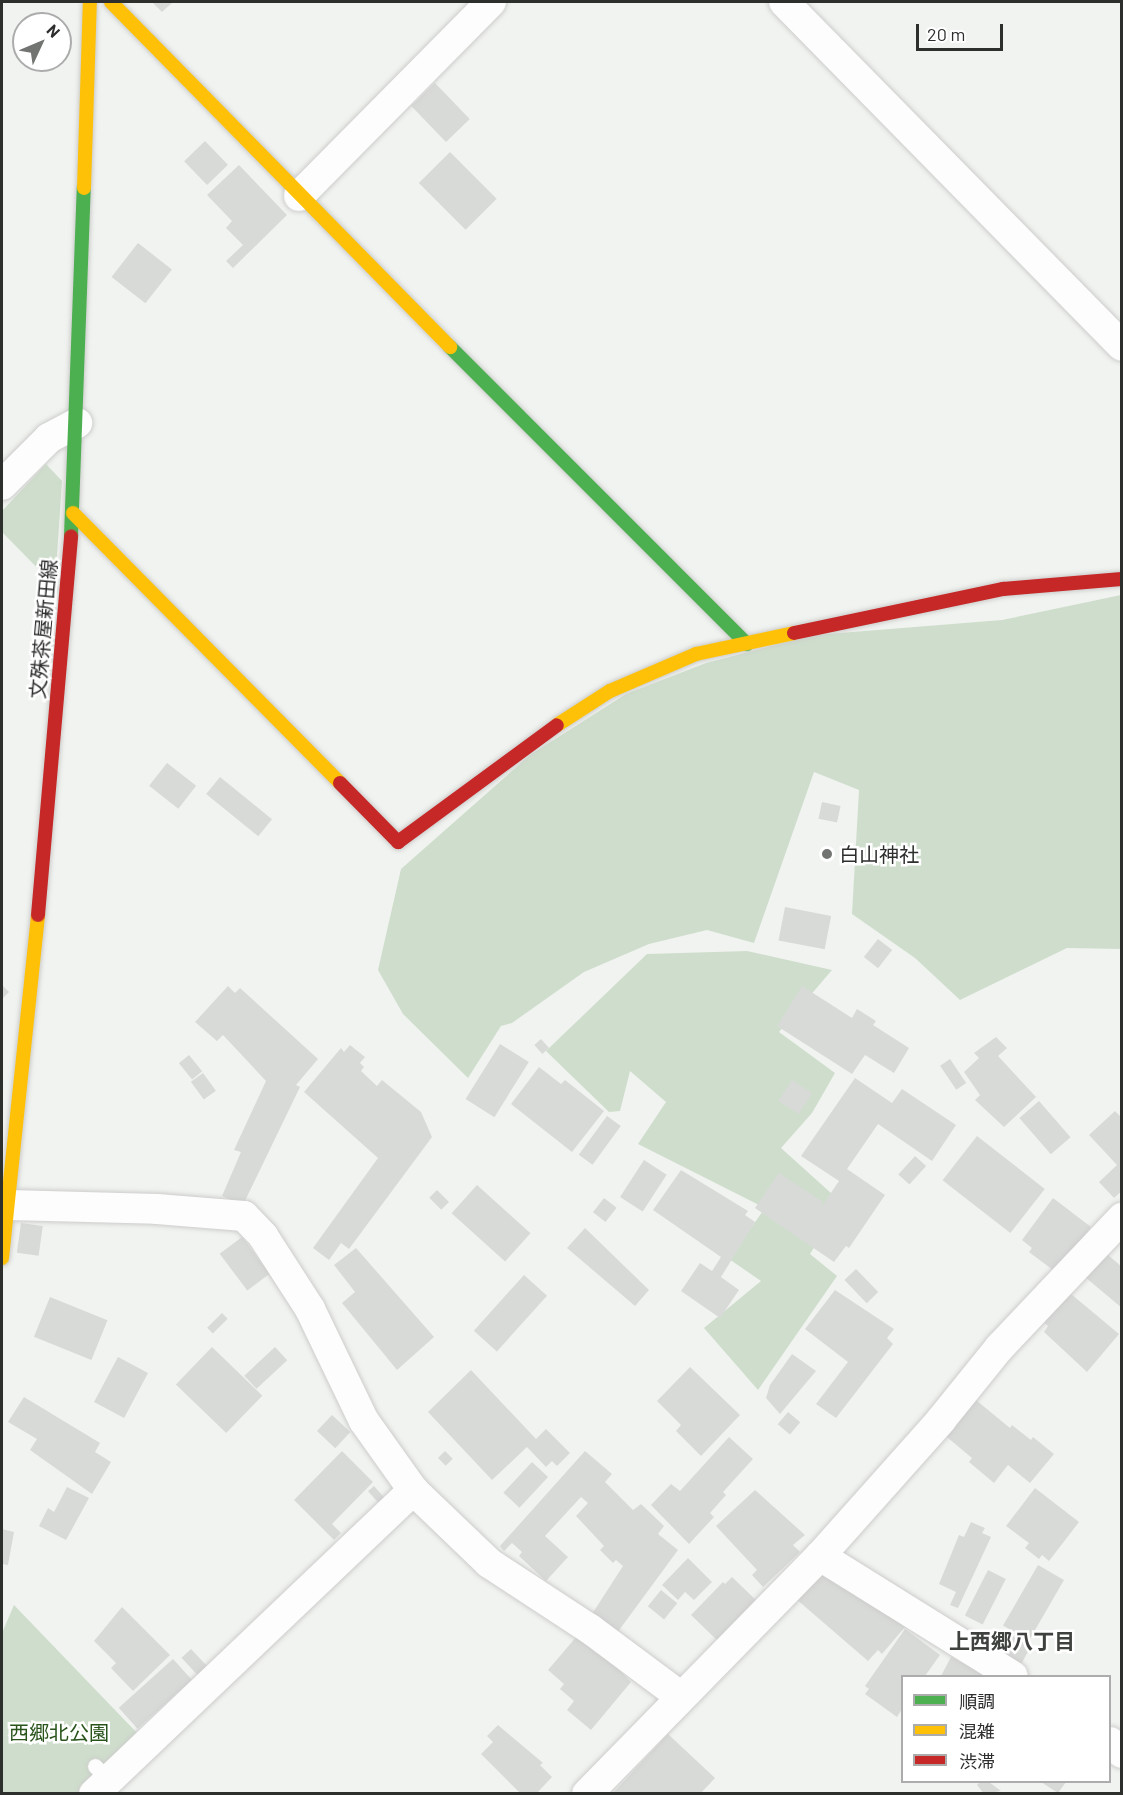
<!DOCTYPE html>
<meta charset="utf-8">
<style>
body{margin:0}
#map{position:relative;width:1123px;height:1795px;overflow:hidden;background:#f1f3f0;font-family:Barlow,"Noto Sans JP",sans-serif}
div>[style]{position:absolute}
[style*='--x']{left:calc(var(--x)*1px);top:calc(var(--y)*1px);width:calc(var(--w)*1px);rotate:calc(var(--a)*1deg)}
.green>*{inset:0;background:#cfdecc}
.building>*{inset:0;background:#d8dad8;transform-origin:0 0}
.roads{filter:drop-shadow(0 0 2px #cccdcb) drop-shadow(0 0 2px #cccdcb)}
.lane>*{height:15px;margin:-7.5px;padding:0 7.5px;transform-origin:7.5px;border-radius:7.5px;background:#fdfdfd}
.street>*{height:30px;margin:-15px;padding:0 15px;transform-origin:15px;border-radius:15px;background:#fdfdfd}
.fast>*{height:14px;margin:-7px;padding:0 7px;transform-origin:7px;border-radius:7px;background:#4caf50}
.slow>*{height:14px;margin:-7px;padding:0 7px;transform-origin:7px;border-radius:7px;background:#ffc107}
.jam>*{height:14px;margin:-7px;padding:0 7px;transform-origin:7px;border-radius:7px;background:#c62828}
.dots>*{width:16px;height:16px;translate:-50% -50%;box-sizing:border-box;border:3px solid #fff;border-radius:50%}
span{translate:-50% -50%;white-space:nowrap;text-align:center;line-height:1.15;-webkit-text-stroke:5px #fff;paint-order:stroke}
.street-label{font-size:20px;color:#2d2f2d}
.poi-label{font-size:20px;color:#2d2f2d}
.left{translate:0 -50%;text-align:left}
.park-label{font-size:20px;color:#28541b}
.neighbourhood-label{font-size:21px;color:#3e413d;font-weight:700}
.frame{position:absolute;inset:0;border:3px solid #2d2f2d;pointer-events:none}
.legend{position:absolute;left:901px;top:1675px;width:210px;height:108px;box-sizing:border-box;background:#fff;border:2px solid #abacab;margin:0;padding:8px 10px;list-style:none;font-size:18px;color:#2d2f2d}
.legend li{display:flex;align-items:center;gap:12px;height:30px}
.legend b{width:30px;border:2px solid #abacab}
.north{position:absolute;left:12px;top:12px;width:60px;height:60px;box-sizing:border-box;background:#fff;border:2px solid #abacab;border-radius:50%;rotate:46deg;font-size:16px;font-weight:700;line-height:24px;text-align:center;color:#2d2f2d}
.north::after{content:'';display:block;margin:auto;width:21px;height:27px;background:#727471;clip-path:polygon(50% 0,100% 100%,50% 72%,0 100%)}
.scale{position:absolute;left:916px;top:24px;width:87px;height:27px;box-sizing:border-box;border:3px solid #2d2f2d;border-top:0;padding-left:8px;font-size:18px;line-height:21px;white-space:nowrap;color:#2d2f2d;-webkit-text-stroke:4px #fff;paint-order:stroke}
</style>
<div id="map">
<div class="green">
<div style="clip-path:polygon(46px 464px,62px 481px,55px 586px,2px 532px,2px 511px)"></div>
<div style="clip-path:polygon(1121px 595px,1121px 949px,1067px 948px,960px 1000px,915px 958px,852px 914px,859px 790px,814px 772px,754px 943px,707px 930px,649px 944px,584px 972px,512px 1023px,501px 1026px,468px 1078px,403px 1014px,378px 970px,401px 869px,530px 755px,626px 694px,706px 663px,815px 635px,1002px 620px)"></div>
<div style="clip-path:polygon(747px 951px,832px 970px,779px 1032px,835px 1073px,812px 1113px,781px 1148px,842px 1203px,810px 1254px,837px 1276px,758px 1390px,704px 1328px,761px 1281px,729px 1259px,765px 1208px,638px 1144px,666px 1102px,630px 1071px,620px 1111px,609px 1112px,546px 1051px,647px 954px)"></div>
<div style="clip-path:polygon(14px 1605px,139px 1735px,78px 1793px,2px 1794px,2px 1633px)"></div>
</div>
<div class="building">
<div style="clip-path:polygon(152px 2px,173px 2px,162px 12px)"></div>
<div style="left:435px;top:83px;width:50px;height:33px;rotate:46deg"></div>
<div style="left:205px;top:141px;width:33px;height:29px;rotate:46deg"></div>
<div style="left:450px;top:152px;width:66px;height:44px;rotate:45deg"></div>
<div style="clip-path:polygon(239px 165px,287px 215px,233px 268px,226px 261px,243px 245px,226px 228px,232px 221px,207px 195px)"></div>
<div style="left:138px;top:243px;width:43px;height:43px;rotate:38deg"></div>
<div style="left:167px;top:763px;width:37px;height:29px;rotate:38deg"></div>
<div style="left:220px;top:777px;width:67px;height:22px;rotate:39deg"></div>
<div style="left:822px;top:802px;width:19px;height:17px;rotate:12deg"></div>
<div style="left:785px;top:907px;width:47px;height:34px;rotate:11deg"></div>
<div style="left:878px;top:939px;width:18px;height:23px;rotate:38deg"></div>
<div style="clip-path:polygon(2px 985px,9px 992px,2px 999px)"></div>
<div style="clip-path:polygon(228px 986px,235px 993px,240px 988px,318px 1059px,296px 1085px,300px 1087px,243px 1205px,222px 1196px,241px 1152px,234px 1150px,266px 1081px,223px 1035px,217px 1041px,195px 1022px)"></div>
<div style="clip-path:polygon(802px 986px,852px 1018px,857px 1009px,876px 1021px,873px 1025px,909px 1048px,894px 1073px,865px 1055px,852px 1074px,777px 1026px)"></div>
<div style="clip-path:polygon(996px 1037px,1007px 1048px,998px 1056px,1036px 1097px,1004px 1127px,975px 1100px,980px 1095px,964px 1072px,979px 1058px,974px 1053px)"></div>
<div style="left:541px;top:1039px;width:12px;height:9px;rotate:48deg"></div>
<div style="left:500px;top:1044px;width:34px;height:65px;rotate:32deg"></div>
<div style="clip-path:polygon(350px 1045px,365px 1057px,360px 1063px,364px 1067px,361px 1071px,377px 1086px,382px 1080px,421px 1112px,432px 1137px,349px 1249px,341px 1243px,329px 1260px,313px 1248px,378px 1158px,304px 1092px,341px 1048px,344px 1052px)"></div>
<div style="left:189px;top:1055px;width:21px;height:13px;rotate:51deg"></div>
<div style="left:950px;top:1059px;width:29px;height:12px;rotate:56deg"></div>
<div style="clip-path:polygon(539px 1067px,561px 1084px,565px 1080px,604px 1111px,572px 1152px,511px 1104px)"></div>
<div style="left:203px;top:1073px;width:22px;height:15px;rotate:54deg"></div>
<div style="clip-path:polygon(855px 1078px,892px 1103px,902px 1089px,956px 1125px,932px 1161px,878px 1124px,847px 1169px,885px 1195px,849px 1248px,846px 1246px,834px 1262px,755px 1208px,779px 1173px,823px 1202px,820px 1209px,839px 1181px,801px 1156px)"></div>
<div style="left:792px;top:1080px;width:24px;height:25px;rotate:33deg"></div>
<div style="left:1039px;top:1101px;width:48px;height:26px;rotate:49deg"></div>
<div style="clip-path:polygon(1115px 1111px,1122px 1118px,1122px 1191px,1114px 1198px,1099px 1182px,1117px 1165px,1089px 1135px)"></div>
<div style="left:607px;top:1116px;width:17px;height:48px;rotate:36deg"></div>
<div style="left:977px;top:1136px;width:86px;height:56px;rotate:38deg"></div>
<div style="left:915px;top:1156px;width:15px;height:25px;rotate:42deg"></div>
<div style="left:644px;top:1160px;width:27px;height:44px;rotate:33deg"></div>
<div style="clip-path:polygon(681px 1170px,748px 1211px,745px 1215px,755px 1222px,721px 1277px,739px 1290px,720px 1318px,681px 1291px,700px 1263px,712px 1271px,721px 1257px,653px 1210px)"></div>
<div style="left:477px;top:1185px;width:72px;height:38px;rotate:42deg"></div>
<div style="left:437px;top:1190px;width:17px;height:11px;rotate:45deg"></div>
<div style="left:604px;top:1198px;width:16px;height:18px;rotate:38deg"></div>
<div style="clip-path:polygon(1053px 1198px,1091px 1227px,1057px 1273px,1029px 1252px,1032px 1248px,1022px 1240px)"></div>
<div style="left:21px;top:1223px;width:22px;height:30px;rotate:8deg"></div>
<div style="clip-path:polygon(585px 1228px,649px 1290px,635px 1306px,567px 1248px)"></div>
<div style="left:242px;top:1237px;width:46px;height:28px;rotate:53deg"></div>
<div style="clip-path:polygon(356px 1248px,434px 1337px,397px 1370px,342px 1303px,355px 1292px,334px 1265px)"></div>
<div style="clip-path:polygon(1100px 1248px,1122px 1267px,1122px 1308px,1079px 1272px)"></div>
<div style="left:856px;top:1269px;width:32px;height:16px;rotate:46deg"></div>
<div style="left:524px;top:1275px;width:31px;height:75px;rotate:42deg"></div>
<div style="clip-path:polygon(1065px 1289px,1119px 1334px,1087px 1372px,1044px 1332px,1048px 1326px,1040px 1319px)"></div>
<div style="clip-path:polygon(835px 1290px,894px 1329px,887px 1338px,893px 1344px,836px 1418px,816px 1404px,848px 1362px,805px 1329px)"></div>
<div style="left:50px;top:1297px;width:62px;height:43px;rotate:22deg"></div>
<div style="left:222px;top:1313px;width:8px;height:21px;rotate:45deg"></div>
<div style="left:212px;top:1347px;width:70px;height:52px;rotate:44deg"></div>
<div style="left:275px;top:1347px;width:18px;height:42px;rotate:47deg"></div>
<div style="clip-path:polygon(792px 1354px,816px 1371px,780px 1414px,766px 1398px,770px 1385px)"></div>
<div style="left:118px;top:1357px;width:34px;height:51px;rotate:28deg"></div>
<div style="clip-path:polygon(690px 1367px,740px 1415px,701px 1456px,676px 1431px,681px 1425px,657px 1401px)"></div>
<div style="clip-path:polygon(471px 1370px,536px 1439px,546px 1429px,570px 1453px,557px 1466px,552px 1461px,546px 1467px,527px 1447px,492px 1480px,428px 1412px)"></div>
<div style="clip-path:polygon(971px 1396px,1010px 1428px,1012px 1425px,1031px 1440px,1033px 1437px,1054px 1454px,1030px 1483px,1008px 1465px,994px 1483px,969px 1462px,972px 1458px,942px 1433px)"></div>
<div style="clip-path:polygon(24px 1397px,100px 1443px,95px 1452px,111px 1462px,92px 1494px,30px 1450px,37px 1439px,8px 1422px)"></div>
<div style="left:788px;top:1412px;width:16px;height:16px;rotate:40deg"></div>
<div style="left:332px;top:1415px;width:25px;height:22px;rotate:43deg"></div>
<div style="clip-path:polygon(729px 1437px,753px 1459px,723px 1492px,726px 1495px,710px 1513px,714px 1517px,689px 1544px,651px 1505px,671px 1484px,680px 1491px)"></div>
<div style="clip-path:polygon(342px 1451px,373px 1482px,332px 1524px,341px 1533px,334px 1540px,294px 1500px)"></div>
<div style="left:445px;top:1451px;width:11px;height:10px;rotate:45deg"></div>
<div style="clip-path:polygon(585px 1451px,612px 1474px,605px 1482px,633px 1510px,641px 1504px,664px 1526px,658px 1534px,678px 1550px,617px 1633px,592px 1614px,623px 1566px,616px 1560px,613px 1563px,600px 1550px,604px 1546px,576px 1516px,588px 1503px,581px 1497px,545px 1536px,568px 1557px,546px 1581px,519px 1556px,522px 1552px,512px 1543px,504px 1551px,500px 1546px)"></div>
<div style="left:532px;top:1462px;width:22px;height:42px;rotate:43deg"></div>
<div style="left:374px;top:1486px;width:15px;height:8px;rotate:48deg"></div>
<div style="clip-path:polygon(67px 1487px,89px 1498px,66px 1540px,39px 1526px,48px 1508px,54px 1512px)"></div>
<div style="clip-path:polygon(1035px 1488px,1079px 1522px,1049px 1561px,1042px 1555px,1039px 1559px,1025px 1548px,1029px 1543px,1006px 1526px)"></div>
<div style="clip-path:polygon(755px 1490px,805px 1535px,793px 1545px,800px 1552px,763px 1587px,752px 1575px,757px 1570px,716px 1526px)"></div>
<div style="clip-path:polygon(971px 1522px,985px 1528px,982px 1533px,991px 1537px,958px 1608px,950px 1605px,956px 1592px,939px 1584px,959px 1535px,964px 1537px)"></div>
<div style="clip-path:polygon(2px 1529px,14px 1532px,8px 1565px,2px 1564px)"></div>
<div style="clip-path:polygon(688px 1558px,712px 1582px,694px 1600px,685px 1592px,678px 1600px,662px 1585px)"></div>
<div style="clip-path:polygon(827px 1562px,876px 1609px,879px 1605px,905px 1627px,882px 1654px,878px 1650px,868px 1661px,795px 1598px)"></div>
<div style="left:1038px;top:1565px;width:30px;height:70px;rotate:30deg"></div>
<div style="left:988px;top:1570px;width:20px;height:51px;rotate:27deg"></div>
<div style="clip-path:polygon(732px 1577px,760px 1604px,721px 1644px,691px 1615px,723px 1582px,725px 1584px)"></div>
<div style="left:661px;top:1590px;width:21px;height:21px;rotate:39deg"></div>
<div style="clip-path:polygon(122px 1607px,170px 1655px,133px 1691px,111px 1668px,116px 1663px,94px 1641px)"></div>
<div style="clip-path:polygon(905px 1629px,940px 1655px,925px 1676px,902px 1676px,902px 1709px,897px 1717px,865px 1694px,869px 1689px,865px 1686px)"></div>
<div style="left:1004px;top:1631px;width:31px;height:27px;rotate:29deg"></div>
<div style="clip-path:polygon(577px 1636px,597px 1653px,600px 1650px,631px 1682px,591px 1730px,567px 1710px,574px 1701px,560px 1689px,564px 1684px,548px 1670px)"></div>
<div style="left:191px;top:1649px;width:23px;height:13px;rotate:47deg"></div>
<div style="clip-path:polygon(951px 1657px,983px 1674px,981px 1676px,941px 1676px)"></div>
<div style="left:173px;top:1659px;width:28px;height:73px;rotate:48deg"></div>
<div style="clip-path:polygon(498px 1725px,543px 1763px,540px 1765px,552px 1777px,536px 1794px,521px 1794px,481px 1754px,493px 1742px,487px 1736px)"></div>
<div style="clip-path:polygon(668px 1734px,715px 1778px,700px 1794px,612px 1794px)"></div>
<div style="clip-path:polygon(980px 1782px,989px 1782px,1001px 1791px,984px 1794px,977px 1785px)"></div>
<div style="clip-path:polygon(1041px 1782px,1066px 1782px,1058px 1793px)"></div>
</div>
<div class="roads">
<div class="lane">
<div style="--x:95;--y:1766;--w:20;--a:45"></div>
</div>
<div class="street">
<div style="--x:784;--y:2;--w:482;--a:45.5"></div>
<div style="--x:299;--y:196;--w:273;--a:-45.3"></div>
<div style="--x:2;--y:485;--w:66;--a:-45"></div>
<div style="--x:49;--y:438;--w:32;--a:-28"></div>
<div style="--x:9;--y:1205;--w:148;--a:1.5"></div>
<div style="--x:157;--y:1209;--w:87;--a:4.6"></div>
<div style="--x:244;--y:1216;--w:28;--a:46"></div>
<div style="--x:263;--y:1236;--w:87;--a:57.2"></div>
<div style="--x:310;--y:1309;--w:124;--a:64.3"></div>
<div style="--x:364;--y:1421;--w:85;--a:54.6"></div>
<div style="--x:413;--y:1490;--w:105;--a:43.8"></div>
<div style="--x:489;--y:1563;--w:121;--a:33.2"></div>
<div style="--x:590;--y:1629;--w:112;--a:36.7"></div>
<div style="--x:820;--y:1556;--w:227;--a:31.9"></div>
<div style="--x:1110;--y:1742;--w:16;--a:43"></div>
<div style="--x:94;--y:1794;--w:441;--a:-43.6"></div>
<div style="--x:587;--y:1794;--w:333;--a:-45.6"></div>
<div style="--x:820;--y:1556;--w:182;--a:-48.3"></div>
<div style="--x:941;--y:1420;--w:94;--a:-51.1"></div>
<div style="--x:1000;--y:1347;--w:178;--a:-46.6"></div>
</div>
<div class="fast">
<div style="--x:450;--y:347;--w:420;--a:45"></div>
<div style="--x:71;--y:536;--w:348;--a:-87.9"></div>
</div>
<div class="slow">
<div style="--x:111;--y:2;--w:484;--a:45.5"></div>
<div style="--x:84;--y:188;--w:186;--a:-88.2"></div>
<div style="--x:73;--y:513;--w:380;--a:45.3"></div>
<div style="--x:557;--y:725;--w:63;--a:-32.7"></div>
<div style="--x:610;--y:691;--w:94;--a:-23.3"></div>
<div style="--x:696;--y:654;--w:100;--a:-12.1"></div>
<div style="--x:2;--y:1258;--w:345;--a:-84"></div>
</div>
<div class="jam">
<div style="--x:794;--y:633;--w:214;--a:-11.9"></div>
<div style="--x:1003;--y:589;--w:119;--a:-4.8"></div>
<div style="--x:340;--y:783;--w:83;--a:45.5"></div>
<div style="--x:398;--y:842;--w:197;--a:-36.3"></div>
<div style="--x:38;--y:915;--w:380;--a:-85"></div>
</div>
</div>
<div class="dots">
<div style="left:827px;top:854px;background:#727471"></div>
</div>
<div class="street-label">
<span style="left:43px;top:629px;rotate:-85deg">文殊茶屋新田線</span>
</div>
<div class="poi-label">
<span class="left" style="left:839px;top:854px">白山神社</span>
</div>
<div class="park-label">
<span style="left:59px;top:1732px">西郷北公園</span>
</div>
<div class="neighbourhood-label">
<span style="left:1012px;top:1641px">上西郷八丁目</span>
</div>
<div class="frame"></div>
<ul class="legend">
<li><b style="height:8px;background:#4caf50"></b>順調</li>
<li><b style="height:8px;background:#ffc107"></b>混雑</li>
<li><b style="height:8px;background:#c62828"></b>渋滞</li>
</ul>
<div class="north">N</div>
<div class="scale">20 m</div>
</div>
